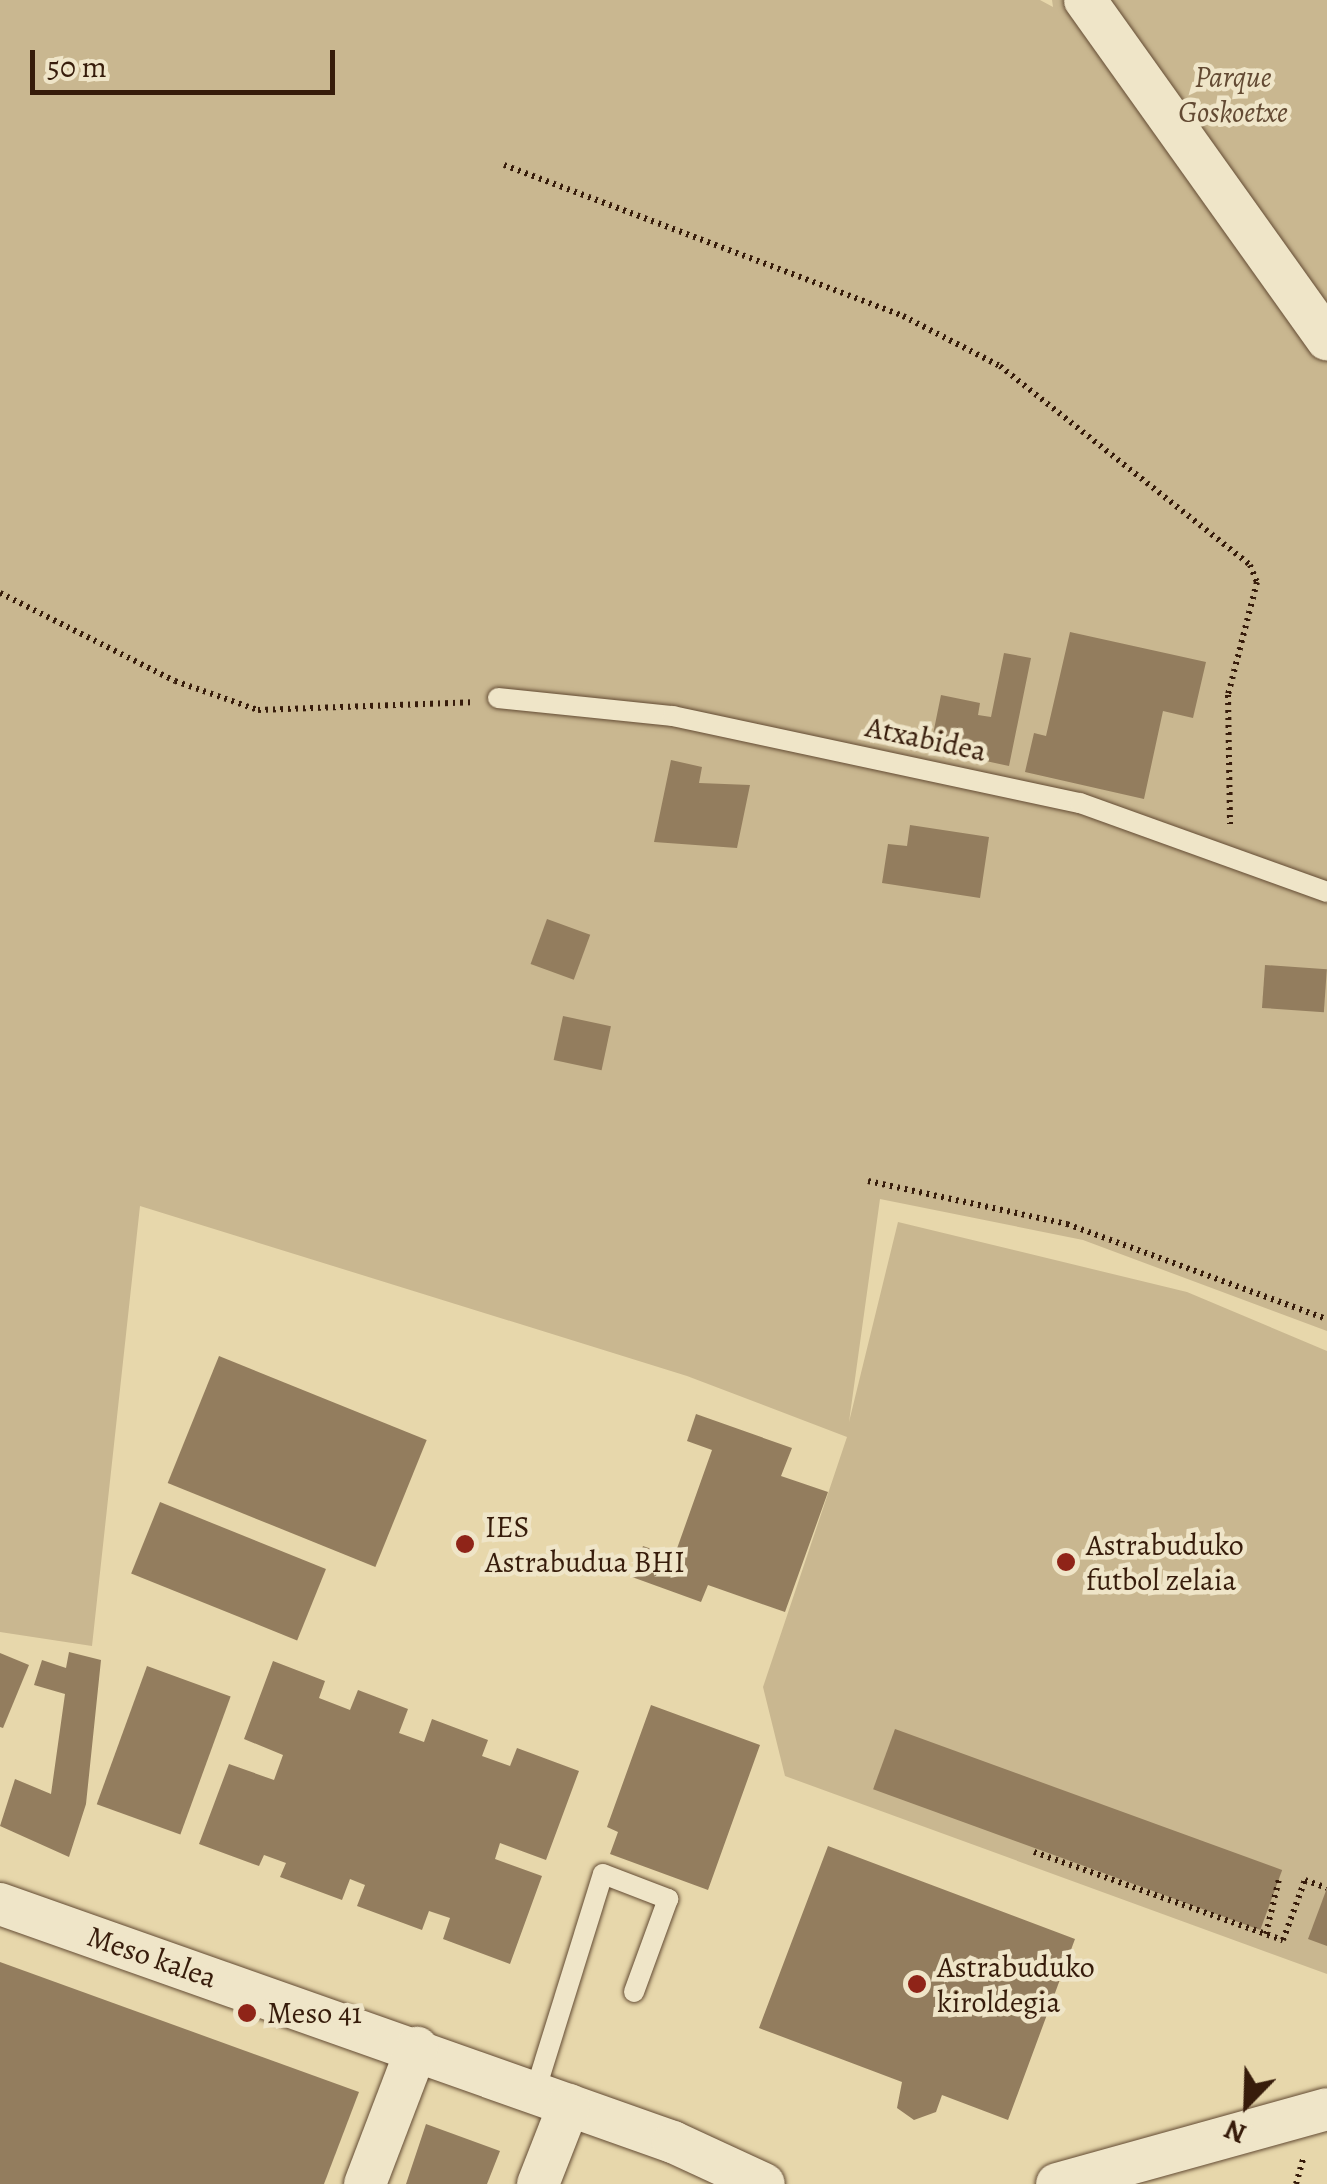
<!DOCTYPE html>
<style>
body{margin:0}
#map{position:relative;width:1327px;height:2184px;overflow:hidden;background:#e7d7ab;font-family:Alegreya,serif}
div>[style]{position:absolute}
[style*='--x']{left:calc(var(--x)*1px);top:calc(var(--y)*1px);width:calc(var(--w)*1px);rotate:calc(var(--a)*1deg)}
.green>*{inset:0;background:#c9b790}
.building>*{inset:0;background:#937d5e;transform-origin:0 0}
.path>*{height:6px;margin-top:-3px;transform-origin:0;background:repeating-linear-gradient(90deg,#371c0b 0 2.5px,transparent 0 7.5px)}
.roads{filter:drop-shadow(0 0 2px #634b33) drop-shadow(0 0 2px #634b33)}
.service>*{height:20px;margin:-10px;padding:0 10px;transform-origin:10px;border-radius:10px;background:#efe5c8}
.minor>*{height:42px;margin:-21px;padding:0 21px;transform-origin:21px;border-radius:21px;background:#efe5c8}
.dots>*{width:28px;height:28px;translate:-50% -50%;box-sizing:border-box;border:5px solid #efe5c8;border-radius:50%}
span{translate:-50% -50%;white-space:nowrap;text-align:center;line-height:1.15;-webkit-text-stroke:9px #efe5c8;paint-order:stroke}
.park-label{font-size:30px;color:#634a33;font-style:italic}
.street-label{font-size:30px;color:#371c0b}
.poi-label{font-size:30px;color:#371c0b}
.left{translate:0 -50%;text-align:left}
.north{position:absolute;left:1197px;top:2054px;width:100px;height:100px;-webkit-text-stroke:8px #efe5c8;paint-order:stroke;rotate:203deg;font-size:28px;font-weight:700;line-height:40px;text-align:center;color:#371c0b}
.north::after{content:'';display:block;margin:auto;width:35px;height:45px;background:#371c0b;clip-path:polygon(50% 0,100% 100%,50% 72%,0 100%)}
.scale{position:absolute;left:30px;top:50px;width:305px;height:45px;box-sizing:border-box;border:5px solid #371c0b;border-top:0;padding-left:12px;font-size:30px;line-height:35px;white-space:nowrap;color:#371c0b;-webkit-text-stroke:8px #efe5c8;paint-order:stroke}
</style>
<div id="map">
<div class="green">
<div style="clip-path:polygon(0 0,1040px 0,1053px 7px,1052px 0,1327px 0,1327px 1331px,1083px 1240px,880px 1199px,849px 1422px,898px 1222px,1187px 1292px,1327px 1351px,1327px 1974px,785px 1776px,763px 1687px,847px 1437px,687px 1376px,140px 1206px,92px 1646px,0 1632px)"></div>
</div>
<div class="building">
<div style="clip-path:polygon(1070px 632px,1206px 662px,1193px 718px,1163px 711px,1144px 799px,1025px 772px,1034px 733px,1046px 736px)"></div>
<div style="clip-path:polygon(1004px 653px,1031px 658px,1009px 766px,930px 749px,941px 695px,980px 703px,978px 715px,991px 717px)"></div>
<div style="clip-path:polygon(671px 760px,702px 767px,699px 783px,750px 785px,737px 848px,654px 842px)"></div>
<div style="clip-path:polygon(910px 825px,989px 837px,980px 898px,882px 883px,888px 844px,907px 846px)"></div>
<div style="left:547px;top:919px;width:46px;height:48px;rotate:20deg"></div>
<div style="left:1265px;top:965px;width:62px;height:43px;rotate:4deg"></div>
<div style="left:563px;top:1016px;width:49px;height:45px;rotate:12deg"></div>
<div style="left:219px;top:1356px;width:224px;height:137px;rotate:22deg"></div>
<div style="clip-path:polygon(696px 1414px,792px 1448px,781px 1476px,828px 1492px,785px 1612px,708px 1585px,701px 1602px,632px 1577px,643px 1546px,674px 1557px,712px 1450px,687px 1441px)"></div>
<div style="left:160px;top:1502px;width:179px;height:77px;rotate:22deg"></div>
<div style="clip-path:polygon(69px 1652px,101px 1660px,86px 1804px,69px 1857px,0 1826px,15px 1779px,51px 1794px,65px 1694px,34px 1685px,42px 1660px,66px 1668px)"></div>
<div style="clip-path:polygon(0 1653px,29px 1665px,3px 1728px,0 1727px)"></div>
<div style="clip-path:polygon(273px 1661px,325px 1681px,319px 1698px,350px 1710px,358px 1690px,408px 1709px,399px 1733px,424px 1742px,432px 1719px,488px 1740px,482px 1756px,510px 1766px,517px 1748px,579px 1771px,546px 1860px,500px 1843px,495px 1859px,542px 1876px,510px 1964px,443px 1939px,450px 1918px,429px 1911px,422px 1930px,357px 1906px,365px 1885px,350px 1879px,342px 1900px,280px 1877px,286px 1863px,264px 1855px,259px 1866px,199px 1844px,229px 1764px,274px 1780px,283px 1755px,244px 1739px)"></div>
<div style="left:147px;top:1666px;width:89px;height:147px;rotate:20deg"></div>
<div style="clip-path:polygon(651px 1705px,760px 1745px,708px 1890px,610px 1854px,618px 1832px,607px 1827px)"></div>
<div style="left:895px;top:1729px;width:412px;height:64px;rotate:20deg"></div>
<div style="clip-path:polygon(828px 1846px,1075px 1939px,1008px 2120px,942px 2095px,936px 2112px,914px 2120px,897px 2108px,902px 2082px,759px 2028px)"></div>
<div style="clip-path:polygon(1327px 1888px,1327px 1946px,1308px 1939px)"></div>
<div style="clip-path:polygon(0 1962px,359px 2092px,324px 2184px,0 2184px)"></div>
<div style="clip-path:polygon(426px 2124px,500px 2151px,487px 2184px,406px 2184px)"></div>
</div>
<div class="path">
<div style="--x:504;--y:165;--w:427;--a:20.7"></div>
<div style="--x:903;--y:316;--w:109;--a:27.3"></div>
<div style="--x:1000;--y:366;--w:320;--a:38.5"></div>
<div style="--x:1250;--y:565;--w:18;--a:68"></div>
<div style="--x:1257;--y:582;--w:117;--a:104.4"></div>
<div style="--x:1228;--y:695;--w:129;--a:89.1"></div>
<div style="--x:0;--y:593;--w:196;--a:26.7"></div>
<div style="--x:175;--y:681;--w:88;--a:19.3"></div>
<div style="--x:258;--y:710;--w:214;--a:-2.1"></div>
<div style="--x:868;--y:1181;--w:204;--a:12.2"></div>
<div style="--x:1067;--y:1224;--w:277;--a:20.1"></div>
<div style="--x:1034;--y:1852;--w:264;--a:19.5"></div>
<div style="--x:1283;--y:1940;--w:64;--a:-69.9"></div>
<div style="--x:1305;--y:1880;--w:23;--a:20"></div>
<div style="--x:1266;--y:1934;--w:57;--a:-76.7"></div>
<div style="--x:1296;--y:2184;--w:29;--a:-74"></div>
</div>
<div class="roads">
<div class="service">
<div style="--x:498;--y:698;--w:176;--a:5.9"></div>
<div style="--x:673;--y:716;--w:416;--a:12.1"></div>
<div style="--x:1080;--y:803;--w:263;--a:19.8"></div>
<div style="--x:535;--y:2092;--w:228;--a:-72.7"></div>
<div style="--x:603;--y:1874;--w:70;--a:21"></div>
<div style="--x:668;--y:1899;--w:99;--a:110.1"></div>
</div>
<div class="minor">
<div style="--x:1085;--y:0;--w:417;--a:54.5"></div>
<div style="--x:0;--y:1904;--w:714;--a:19.48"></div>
<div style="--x:673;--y:2142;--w:100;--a:24.8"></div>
<div style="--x:365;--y:2184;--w:146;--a:-69.1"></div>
<div style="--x:538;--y:2184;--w:85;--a:-68.6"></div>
<div style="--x:1057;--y:2184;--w:280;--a:-15.5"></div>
</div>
</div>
<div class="dots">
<div style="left:465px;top:1544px;background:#8f2418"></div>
<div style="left:1066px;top:1562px;background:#8f2418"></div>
<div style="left:917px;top:1984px;background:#8f2418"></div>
<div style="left:247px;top:2013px;background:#8f2418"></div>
</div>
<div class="park-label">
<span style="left:1233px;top:94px">Parque<br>Goskoetxe</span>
</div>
<div class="street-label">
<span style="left:926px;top:739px;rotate:12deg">Atxabidea</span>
<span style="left:152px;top:1957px;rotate:19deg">Meso kalea</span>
</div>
<div class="poi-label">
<span class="left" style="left:485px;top:1544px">IES<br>Astrabudua BHI</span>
<span class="left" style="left:1086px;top:1562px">Astrabuduko<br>futbol zelaia</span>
<span class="left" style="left:937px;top:1984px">Astrabuduko<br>kiroldegia</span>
<span class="left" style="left:267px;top:2013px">Meso 41</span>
</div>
<div class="north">N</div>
<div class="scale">50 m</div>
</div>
